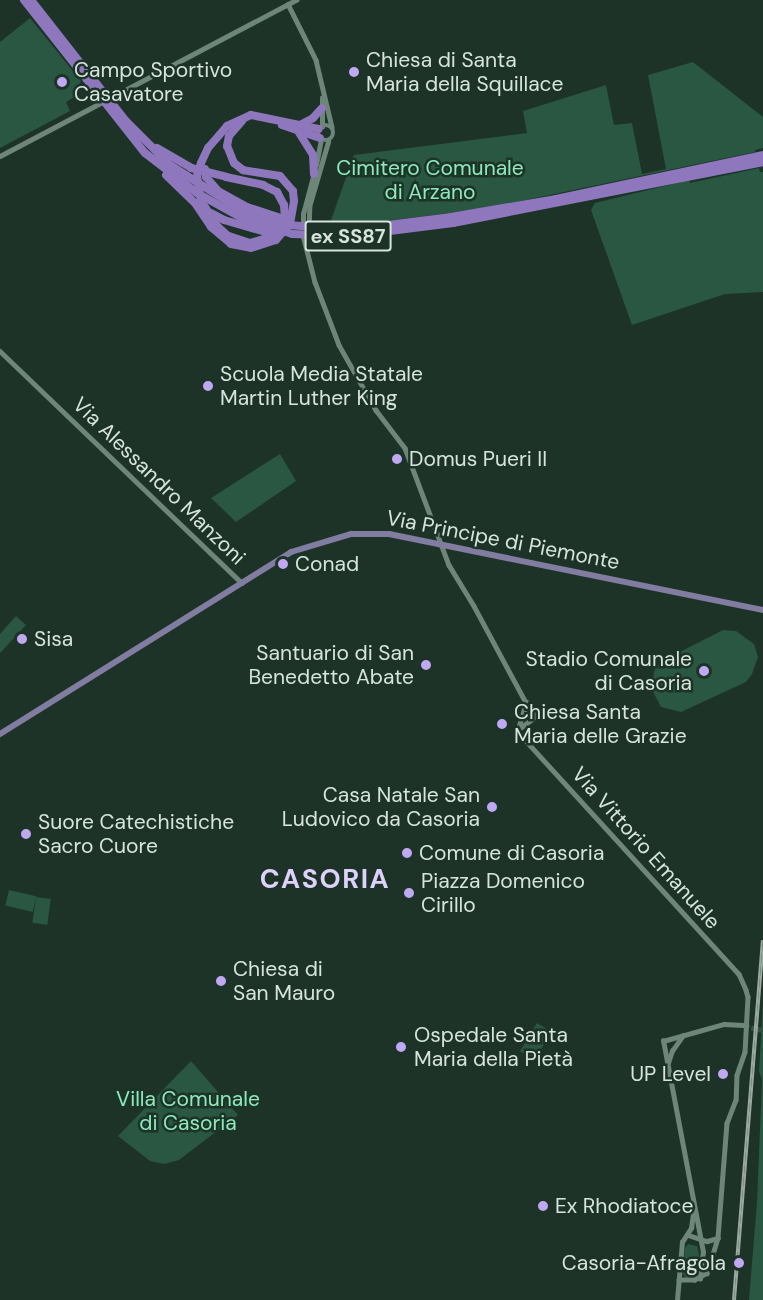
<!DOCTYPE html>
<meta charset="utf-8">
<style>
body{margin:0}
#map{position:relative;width:763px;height:1300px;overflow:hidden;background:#1d3328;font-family:"DM Sans",sans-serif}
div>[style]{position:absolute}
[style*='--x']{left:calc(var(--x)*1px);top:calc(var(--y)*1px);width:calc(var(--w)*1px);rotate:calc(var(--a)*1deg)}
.green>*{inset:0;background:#295741;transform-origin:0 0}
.minor-tunnel>*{height:4.5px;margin-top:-2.25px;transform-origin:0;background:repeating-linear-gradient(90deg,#394e43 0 4.5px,transparent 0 6.5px)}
.minor>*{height:4.5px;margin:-2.25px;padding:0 2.25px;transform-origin:2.25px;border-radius:2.25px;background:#6e8679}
.minor>.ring{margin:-2.25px;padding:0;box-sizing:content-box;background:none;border:4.5px solid #6e8679;border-radius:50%}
.major>*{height:6px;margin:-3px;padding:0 3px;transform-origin:3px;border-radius:3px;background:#817da1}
.highway>*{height:8px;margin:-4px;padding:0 4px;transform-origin:4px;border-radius:4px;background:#8e77bc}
.rail>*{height:4px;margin-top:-2px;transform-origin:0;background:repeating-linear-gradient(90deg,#1d3328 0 4.5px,#9aaaa1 0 9px);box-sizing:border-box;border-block:2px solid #9aaaa1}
.dots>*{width:16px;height:16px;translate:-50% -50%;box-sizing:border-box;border:3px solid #1d3328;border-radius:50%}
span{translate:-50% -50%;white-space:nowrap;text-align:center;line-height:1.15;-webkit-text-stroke:5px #1d3328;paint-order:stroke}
.shield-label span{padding:2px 4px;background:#1d3328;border:2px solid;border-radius:4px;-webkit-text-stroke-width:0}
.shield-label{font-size:20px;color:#d6e4dc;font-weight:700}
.poi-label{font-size:21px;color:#d6e4dc}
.left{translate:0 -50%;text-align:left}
.right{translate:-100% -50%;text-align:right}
.park-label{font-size:21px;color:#8ceabb}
.street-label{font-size:21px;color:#d6e4dc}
.district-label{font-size:27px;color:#ded1fc;font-weight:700;letter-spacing:1.5px}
</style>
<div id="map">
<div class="green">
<div style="clip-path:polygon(30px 18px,81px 81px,74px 97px,66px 102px,70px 111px,0 148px,0 42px)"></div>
<div style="clip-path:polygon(693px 62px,763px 117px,763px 148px,755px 150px,755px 152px,488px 208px,364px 224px,330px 223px,354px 155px,527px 133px,523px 111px,606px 85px,614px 125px,632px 123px,642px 174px,666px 169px,648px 75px)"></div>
<div style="clip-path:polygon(759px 168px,760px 172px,763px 172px,763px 292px,725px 294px,632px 325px,591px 210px,595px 203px,689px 180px,690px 183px)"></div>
<div style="clip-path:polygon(280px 454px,296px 481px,236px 522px,211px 498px)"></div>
<div style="clip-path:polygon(16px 616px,26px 625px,0 653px,0 634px)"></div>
<div style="clip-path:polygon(723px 630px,736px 631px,754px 644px,758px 657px,752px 674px,746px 682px,681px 712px,661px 707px,651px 688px,655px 668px,664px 660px)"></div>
<div style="left:9px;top:890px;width:28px;height:16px;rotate:13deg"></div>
<div style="left:36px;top:897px;width:15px;height:26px;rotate:8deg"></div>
<div style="clip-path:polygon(763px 1002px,763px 1300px,749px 1300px,757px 1202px,762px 1080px,759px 1071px)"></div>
<div style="left:537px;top:1023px;width:17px;height:33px;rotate:31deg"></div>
<div style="clip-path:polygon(191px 1061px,238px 1115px,179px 1160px,164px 1164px,150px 1161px,118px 1136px)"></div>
<div style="clip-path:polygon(688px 1244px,697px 1246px,701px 1263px,694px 1275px,686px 1278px,683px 1274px,685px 1248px)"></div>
</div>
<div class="minor-tunnel">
<div style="--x:745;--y:1026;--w:18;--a:13"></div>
</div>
<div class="minor">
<div style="--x:288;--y:4;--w:63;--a:63.4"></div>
<div style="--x:316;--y:60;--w:69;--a:76.6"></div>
<div class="ring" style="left:318px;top:125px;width:11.5px;height:11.5px"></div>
<div style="--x:322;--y:127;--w:29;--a:-90"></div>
<div style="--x:0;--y:156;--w:335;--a:-27.8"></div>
<div style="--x:316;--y:165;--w:25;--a:-79"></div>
<div style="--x:303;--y:226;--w:12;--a:-90"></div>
<div style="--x:303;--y:214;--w:42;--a:-75"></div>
<div style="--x:303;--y:235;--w:49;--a:75.7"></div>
<div style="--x:315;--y:282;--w:67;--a:69.1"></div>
<div style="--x:339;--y:345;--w:75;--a:60.4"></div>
<div style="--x:376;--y:410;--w:48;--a:52.7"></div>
<div style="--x:405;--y:448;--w:125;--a:69.4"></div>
<div style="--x:449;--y:565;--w:48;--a:58.6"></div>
<div style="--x:474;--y:606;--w:120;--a:61.7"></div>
<div style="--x:531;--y:712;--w:7;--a:34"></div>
<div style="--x:537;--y:716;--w:25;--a:143"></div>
<div style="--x:308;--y:245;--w:38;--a:-88"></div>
<div style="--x:309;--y:207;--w:68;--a:-73.7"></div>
<div style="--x:0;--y:351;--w:335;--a:43.8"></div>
<div style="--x:518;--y:729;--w:28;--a:-73"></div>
<div style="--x:517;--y:731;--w:329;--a:47.6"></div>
<div style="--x:739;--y:974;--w:17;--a:66"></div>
<div style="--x:746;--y:990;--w:7;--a:74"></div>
<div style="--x:748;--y:997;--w:55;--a:93.1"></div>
<div style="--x:745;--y:1052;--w:24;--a:109"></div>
<div style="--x:737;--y:1075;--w:25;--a:92"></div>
<div style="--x:736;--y:1100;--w:25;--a:111"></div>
<div style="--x:727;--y:1123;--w:115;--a:94.5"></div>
<div style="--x:718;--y:1238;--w:37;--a:107"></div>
<div style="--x:707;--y:1273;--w:14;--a:150"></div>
<div style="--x:695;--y:1280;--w:16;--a:180"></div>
<div style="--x:668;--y:1063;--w:13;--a:-72"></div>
<div style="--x:672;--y:1051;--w:19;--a:-55"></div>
<div style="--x:688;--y:1235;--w:20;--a:18"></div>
<div style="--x:707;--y:1241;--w:11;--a:-15"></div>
<div style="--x:700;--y:1279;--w:27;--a:-84"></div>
<div style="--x:703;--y:1252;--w:215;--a:-100.7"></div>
<div style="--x:663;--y:1041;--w:63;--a:-15.6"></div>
<div style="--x:724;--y:1024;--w:19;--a:3"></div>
<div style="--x:677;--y:1300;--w:58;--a:-85.1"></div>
<div style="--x:682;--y:1242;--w:17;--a:-57"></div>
<div style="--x:691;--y:1228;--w:14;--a:-82"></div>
</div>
<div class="major">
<div style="--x:0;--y:734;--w:343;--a:-32"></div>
<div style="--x:291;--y:552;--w:63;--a:-16.7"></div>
<div style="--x:351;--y:534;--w:38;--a:0"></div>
<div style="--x:389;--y:534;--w:382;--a:11.5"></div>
</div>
<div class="highway">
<div style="--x:24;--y:0;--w:195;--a:51.7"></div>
<div style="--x:145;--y:153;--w:66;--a:37.6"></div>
<div style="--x:197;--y:193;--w:51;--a:29.1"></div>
<div style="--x:242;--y:218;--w:52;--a:17.7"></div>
<div style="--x:292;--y:234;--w:58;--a:2"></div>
<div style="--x:350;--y:236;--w:104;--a:-7.2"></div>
<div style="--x:453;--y:223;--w:316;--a:-11.1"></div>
<div style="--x:31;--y:0;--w:154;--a:51.9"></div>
<div style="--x:126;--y:121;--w:62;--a:45"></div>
<div style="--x:170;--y:165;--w:88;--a:32.4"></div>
<div style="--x:244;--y:212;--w:35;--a:20"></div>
<div style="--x:277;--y:224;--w:72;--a:4.8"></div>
<div style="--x:349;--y:230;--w:103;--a:-7.3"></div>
<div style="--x:451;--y:217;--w:107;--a:-9.7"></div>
<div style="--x:556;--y:199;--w:212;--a:-12"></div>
<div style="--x:282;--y:125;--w:40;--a:18.9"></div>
<div style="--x:300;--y:125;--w:15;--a:-28"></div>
<div style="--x:313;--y:118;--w:13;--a:-48"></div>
<div style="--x:298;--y:131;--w:28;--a:58"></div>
<div style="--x:313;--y:155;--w:19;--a:87"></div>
<div style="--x:157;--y:148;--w:39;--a:30"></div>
<div style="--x:191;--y:168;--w:36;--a:14"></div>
<div style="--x:226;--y:177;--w:38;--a:12"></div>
<div style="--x:263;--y:185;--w:16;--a:27"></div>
<div style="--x:277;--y:192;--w:15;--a:62"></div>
<div style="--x:284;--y:205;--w:16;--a:86"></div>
<div style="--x:285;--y:221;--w:22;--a:133"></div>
<div style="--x:270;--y:237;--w:21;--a:163"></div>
<div style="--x:250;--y:243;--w:23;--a:-162"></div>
<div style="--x:228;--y:236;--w:13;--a:-138"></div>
<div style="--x:218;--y:227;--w:31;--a:-123"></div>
<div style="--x:201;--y:201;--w:25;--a:-99"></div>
<div style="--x:197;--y:176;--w:14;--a:-73"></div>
<div style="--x:201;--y:163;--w:17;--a:-65"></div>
<div style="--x:208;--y:148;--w:29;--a:-49"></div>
<div style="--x:227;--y:126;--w:26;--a:-25"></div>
<div style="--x:251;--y:115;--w:69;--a:11.6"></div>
<div style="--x:205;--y:169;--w:8;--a:83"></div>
<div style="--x:206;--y:177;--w:18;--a:49"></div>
<div style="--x:218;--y:191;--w:33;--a:29"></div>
<div style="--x:247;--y:207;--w:42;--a:18"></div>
<div style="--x:166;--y:175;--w:40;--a:44"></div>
<div style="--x:195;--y:203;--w:29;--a:56"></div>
<div style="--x:211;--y:227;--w:26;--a:40"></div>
<div style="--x:231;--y:244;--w:20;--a:11"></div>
<div style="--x:251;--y:248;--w:26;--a:-18"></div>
<div style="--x:276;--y:240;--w:21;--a:-49"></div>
<div style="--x:290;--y:224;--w:23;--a:-80"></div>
<div style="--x:294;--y:201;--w:10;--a:-96"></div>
<div style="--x:293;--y:191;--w:20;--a:-131"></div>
<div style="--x:280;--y:176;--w:37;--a:-171"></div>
<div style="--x:243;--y:170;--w:11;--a:-142"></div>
<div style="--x:234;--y:163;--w:18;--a:-112"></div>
<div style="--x:227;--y:146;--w:10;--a:-79"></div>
<div style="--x:229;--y:136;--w:20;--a:-49"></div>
<div style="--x:211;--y:213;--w:15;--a:28"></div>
<div style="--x:224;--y:220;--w:54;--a:16.1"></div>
</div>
<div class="rail">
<div style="--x:734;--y:1300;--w:361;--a:-85.4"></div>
</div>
<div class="dots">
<div style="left:354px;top:72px;background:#c0a8f3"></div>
<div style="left:62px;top:82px;background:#c0a8f3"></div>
<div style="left:208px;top:386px;background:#c0a8f3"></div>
<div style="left:397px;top:459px;background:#c0a8f3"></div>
<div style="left:283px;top:564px;background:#c0a8f3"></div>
<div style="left:22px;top:639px;background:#c0a8f3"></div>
<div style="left:426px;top:665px;background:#c0a8f3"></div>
<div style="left:704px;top:671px;background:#c0a8f3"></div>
<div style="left:502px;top:724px;background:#c0a8f3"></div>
<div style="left:492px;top:807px;background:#c0a8f3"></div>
<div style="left:26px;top:834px;background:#c0a8f3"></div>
<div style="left:407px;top:853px;background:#c0a8f3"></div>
<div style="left:409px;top:893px;background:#c0a8f3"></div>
<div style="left:221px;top:981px;background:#c0a8f3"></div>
<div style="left:401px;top:1047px;background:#c0a8f3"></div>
<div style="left:723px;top:1074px;background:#c0a8f3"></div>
<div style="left:543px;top:1206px;background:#c0a8f3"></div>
<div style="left:739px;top:1263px;background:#c0a8f3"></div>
</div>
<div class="shield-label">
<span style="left:348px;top:236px">ex SS87</span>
</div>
<div class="poi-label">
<span class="left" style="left:366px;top:72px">Chiesa di Santa<br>Maria della Squillace</span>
<span class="left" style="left:74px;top:82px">Campo Sportivo<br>Casavatore</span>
<span class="left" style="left:220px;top:386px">Scuola Media Statale<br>Martin Luther King</span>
<span class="left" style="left:409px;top:459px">Domus Pueri II</span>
<span class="left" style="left:295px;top:564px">Conad</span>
<span class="left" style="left:34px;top:639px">Sisa</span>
<span class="right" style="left:414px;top:665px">Santuario di San<br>Benedetto Abate</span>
<span class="right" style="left:692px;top:671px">Stadio Comunale<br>di Casoria</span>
<span class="left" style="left:514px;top:724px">Chiesa Santa<br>Maria delle Grazie</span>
<span class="right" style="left:480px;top:807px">Casa Natale San<br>Ludovico da Casoria</span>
<span class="left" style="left:38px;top:834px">Suore Catechistiche<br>Sacro Cuore</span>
<span class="left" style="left:419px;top:853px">Comune di Casoria</span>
<span class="left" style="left:421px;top:893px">Piazza Domenico<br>Cirillo</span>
<span class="left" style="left:233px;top:981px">Chiesa di<br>San Mauro</span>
<span class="left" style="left:414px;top:1047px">Ospedale Santa<br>Maria della Pietà</span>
<span class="right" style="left:711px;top:1074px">UP Level</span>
<span class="left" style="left:555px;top:1206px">Ex Rhodiatoce</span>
<span class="right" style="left:726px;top:1263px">Casoria-Afragola</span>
</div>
<div class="park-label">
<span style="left:430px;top:180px">Cimitero Comunale<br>di Arzano</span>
<span style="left:188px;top:1111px">Villa Comunale<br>di Casoria</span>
</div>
<div class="street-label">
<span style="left:159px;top:481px;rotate:44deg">Via Alessandro Manzoni</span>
<span style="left:503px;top:540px;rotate:11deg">Via Principe di Piemonte</span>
<span style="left:646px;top:848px;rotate:48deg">Via Vittorio Emanuele</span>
</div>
<div class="district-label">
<span style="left:325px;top:879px">CASORIA</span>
</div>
</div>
